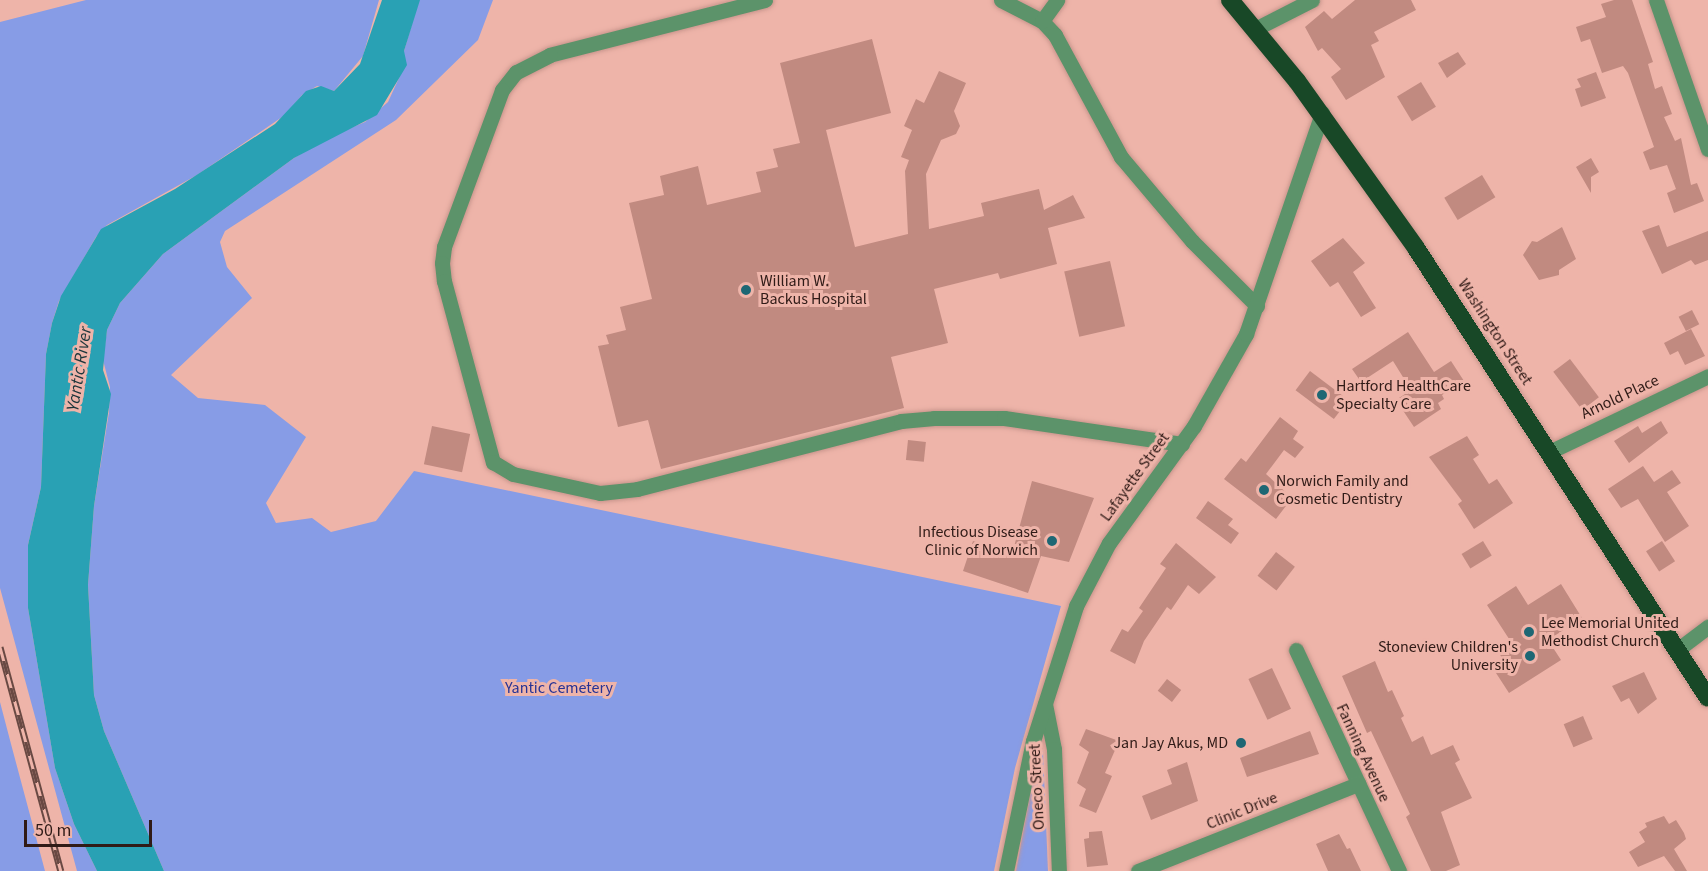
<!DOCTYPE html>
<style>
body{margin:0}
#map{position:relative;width:1708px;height:871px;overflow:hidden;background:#eeb4a9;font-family:"Source Sans 3",sans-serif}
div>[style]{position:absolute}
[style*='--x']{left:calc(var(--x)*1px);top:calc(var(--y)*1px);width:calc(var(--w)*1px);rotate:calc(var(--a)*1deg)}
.green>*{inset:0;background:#879ce6}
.water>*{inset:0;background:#29a1b4}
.building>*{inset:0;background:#c18a80;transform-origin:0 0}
.roads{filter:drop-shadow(0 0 2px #c8958c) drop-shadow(0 0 2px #c8958c)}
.minor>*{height:15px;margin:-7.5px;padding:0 7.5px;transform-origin:7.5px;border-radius:7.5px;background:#5c936a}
.highway>*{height:18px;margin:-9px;padding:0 9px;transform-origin:9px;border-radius:9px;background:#184827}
.rail>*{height:7px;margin-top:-3.5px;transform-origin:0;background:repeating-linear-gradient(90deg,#eeb4a9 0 14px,#694943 0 28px);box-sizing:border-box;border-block:2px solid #694943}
.dots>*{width:16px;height:16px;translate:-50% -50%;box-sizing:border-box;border:3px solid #eeb4a9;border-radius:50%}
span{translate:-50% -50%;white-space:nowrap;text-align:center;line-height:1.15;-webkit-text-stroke:6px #eeb4a9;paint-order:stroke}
.poi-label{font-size:16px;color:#301b17}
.left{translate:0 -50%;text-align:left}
.right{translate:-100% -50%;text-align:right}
.street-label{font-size:16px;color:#301b17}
.park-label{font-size:16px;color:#263294}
.water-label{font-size:18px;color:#1d363b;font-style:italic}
.scale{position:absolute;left:24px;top:820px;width:128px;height:27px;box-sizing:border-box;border:3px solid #301b17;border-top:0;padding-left:8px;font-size:18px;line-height:21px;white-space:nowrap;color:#301b17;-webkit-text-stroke:4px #eeb4a9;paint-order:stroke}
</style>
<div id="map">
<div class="green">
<div style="clip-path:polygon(86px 0,379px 0,363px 56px,334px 91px,317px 86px,302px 95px,285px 115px,197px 175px,107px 225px,96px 237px,59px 301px,52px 323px,46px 354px,41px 487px,28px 545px,28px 608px,55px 768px,74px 824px,97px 871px,77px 871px,0 588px,0 22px)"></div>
<div style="clip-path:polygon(419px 0,493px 0,478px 40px,396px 120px,225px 231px,220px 242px,227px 267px,252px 298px,171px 375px,198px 398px,265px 405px,306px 437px,266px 503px,276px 523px,312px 518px,331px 532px,376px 521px,414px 471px,1061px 606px,1015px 768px,994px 871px,164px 871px,104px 731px,94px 695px,88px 585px,94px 506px,109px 412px,110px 387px,103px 360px,107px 330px,120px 303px,163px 254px,294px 158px,329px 137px,365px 122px,388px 102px,404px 67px,404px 51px)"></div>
<div style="clip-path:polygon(0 702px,11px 744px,45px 871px,0 871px)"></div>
<div style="clip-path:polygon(1043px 751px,1048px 871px,1016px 871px,1038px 753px)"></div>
</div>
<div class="water">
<div style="clip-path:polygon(382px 0,420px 0,404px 51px,407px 65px,377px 115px,294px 158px,163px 254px,120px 303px,107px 330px,103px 370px,111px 394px,94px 506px,88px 585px,94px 695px,104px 731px,164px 871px,97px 871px,74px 824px,55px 768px,28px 608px,28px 545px,41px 487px,46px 354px,52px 323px,61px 296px,101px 229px,175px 189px,275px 124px,306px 91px,321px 86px,334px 91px,360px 64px)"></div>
</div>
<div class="building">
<div style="clip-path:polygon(1355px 0,1411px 0,1416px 10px,1374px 32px,1379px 41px,1371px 45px,1385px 77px,1346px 100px,1331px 77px,1341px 69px,1322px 48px,1318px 51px,1305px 27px,1324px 11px,1332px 19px)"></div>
<div style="clip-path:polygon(1614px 0,1632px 0,1653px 62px,1648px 64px,1655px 89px,1662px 86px,1672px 114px,1664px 117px,1675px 141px,1681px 138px,1691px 185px,1697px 183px,1704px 201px,1674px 213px,1667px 193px,1676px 189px,1667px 165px,1650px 170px,1643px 152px,1654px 147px,1628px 73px,1623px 66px,1602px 73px,1590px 39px,1581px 42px,1576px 27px,1606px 17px,1601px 4px)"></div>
<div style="clip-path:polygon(872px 39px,891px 113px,826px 130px,855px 247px,908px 234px,905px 171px,909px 160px,901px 157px,912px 130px,904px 126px,916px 99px,924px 103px,939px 71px,966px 83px,954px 111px,960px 126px,956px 134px,941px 140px,926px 174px,929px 229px,984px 216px,981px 203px,1039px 189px,1044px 210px,1073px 195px,1085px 218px,1048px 228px,1057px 264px,1000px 279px,998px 273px,934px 289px,948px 343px,891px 357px,904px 408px,661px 469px,648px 420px,618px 427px,598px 346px,609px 344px,606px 335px,626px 330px,620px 307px,652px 299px,629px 203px,664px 195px,660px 176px,698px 166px,707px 205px,761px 192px,756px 172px,778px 167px,773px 149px,800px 143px,780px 63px)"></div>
<div style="clip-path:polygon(1458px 52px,1466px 64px,1447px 78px,1438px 63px)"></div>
<div style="clip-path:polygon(1596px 72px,1606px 98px,1581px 107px,1575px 89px,1581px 87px,1577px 79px)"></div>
<div style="left:1421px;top:82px;width:29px;height:28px;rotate:59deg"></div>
<div style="clip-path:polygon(1591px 158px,1599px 172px,1591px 177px,1591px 193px,1576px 167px)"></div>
<div style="left:1482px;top:175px;width:26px;height:44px;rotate:59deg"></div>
<div style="clip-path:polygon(1659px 225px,1667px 247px,1708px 231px,1708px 260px,1695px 265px,1691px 260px,1662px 274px,1642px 231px)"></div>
<div style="clip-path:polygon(1562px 227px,1576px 259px,1559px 270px,1559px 275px,1539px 280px,1523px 255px,1532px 241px,1537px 242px)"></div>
<div style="clip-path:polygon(1343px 238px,1365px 263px,1353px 272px,1376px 308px,1361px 317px,1338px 282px,1330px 287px,1311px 261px)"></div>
<div style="left:1110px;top:261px;width:67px;height:47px;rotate:77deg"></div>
<div style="left:1692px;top:310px;width:16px;height:15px;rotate:63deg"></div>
<div style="clip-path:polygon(1691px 329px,1705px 356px,1685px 365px,1678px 351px,1670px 355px,1664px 343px)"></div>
<div style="clip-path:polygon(1408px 332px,1434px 372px,1451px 361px,1464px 381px,1442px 395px,1444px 399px,1438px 403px,1441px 409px,1414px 427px,1396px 400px,1411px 390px,1393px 361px,1361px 382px,1352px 369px)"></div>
<div style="left:1570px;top:359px;width:48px;height:21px;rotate:53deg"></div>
<div style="left:1310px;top:371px;width:48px;height:24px;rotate:37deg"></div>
<div style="clip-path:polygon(1280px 417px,1298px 431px,1293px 439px,1304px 447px,1295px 458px,1284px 450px,1266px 474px,1292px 498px,1276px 519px,1224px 479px,1241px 458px,1246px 462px)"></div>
<div style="clip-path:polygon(1661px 421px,1668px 433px,1629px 463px,1614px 441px,1638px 426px,1642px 433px)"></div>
<div style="left:432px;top:426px;width:39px;height:39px;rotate:12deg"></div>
<div style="clip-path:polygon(1467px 436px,1479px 455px,1473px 459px,1489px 484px,1497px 479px,1513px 503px,1474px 529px,1458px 504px,1462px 501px,1429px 457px)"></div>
<div style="left:908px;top:440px;width:18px;height:20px;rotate:6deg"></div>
<div style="clip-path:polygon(1643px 466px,1654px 482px,1672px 470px,1681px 483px,1667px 492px,1689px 526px,1665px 542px,1638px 499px,1621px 508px,1608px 489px)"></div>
<div style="clip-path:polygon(1032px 481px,1094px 498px,1069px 562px,1041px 556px,1028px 593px,963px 571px,973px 541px,1012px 554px)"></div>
<div style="clip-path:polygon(1208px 501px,1233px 519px,1228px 525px,1239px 533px,1231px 544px,1196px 518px)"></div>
<div style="left:1483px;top:541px;width:17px;height:25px;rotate:59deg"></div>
<div style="left:1662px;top:541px;width:24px;height:19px;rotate:57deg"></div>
<div style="clip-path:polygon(1176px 543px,1216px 577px,1199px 594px,1188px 585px,1171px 610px,1167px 607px,1144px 641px,1135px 664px,1110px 651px,1122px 629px,1128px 632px,1143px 611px,1139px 608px,1166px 568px,1160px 564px)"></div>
<div style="left:1276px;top:552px;width:24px;height:30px;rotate:38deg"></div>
<div style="clip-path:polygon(1561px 584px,1582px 618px,1548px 640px,1561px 660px,1509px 693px,1496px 673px,1507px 666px,1499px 653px,1513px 645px,1487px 605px,1516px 586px,1528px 605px)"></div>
<div style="clip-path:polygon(1375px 661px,1388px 692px,1392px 690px,1404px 716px,1401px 718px,1412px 742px,1423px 736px,1431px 755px,1453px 745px,1460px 760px,1455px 763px,1472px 798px,1441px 812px,1460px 865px,1446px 871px,1431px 871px,1406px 817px,1410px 814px,1371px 731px,1367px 733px,1342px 676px)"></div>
<div style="left:1272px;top:668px;width:45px;height:26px;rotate:65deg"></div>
<div style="clip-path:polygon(1644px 672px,1657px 699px,1638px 714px,1629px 698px,1621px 702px,1612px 686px)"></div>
<div style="left:1167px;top:679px;width:18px;height:15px;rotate:38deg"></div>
<div style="left:1583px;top:716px;width:25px;height:21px;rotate:67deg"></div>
<div style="clip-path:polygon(1086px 729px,1119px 741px,1105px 773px,1112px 776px,1096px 813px,1079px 806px,1086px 789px,1077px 783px,1089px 752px,1079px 745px)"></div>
<div style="clip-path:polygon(1310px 731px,1319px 754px,1247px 777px,1240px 758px)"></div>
<div style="clip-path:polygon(1187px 762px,1198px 801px,1151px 820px,1142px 796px,1172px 784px,1167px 770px)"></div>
<div style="clip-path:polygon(1664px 816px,1669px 824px,1676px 820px,1684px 833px,1686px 839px,1674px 849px,1687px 871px,1675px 871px,1664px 856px,1638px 867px,1629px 852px,1645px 842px,1639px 832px,1647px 827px,1645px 823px)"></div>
<div style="clip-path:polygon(1102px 831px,1108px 865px,1087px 867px,1084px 839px,1089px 838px,1089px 832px)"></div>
<div style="clip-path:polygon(1339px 834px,1347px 849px,1350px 848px,1361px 871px,1328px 871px,1316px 844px)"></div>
</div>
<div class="roads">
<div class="minor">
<div style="--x:765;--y:0;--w:222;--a:165.7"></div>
<div style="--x:550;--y:55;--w:38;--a:153"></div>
<div style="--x:516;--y:72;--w:23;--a:128"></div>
<div style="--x:502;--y:90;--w:167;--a:110.3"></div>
<div style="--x:444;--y:247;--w:16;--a:97"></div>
<div style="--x:442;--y:263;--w:18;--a:84"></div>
<div style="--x:444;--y:281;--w:188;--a:74.9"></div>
<div style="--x:493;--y:462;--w:23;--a:31"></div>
<div style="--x:513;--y:474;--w:89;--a:12.3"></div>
<div style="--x:600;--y:493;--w:37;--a:-6"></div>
<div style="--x:637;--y:489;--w:273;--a:-14.4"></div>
<div style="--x:901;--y:421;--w:33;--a:-5"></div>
<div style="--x:934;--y:418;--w:70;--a:0"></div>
<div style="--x:1004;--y:418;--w:180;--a:8.3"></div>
<div style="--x:1001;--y:0;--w:46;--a:27.1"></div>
<div style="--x:1042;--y:21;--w:19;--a:47"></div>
<div style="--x:1055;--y:35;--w:139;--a:61.6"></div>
<div style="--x:1121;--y:157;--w:110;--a:49.8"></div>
<div style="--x:1192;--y:241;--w:92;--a:45"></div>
<div style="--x:1656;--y:0;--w:158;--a:70.8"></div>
<div style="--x:1042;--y:21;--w:26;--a:-54"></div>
<div style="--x:1255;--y:29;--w:64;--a:-27"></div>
<div style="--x:1549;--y:452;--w:176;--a:-25.5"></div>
<div style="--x:1296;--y:650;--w:244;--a:65"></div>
<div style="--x:1677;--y:650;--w:39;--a:-37"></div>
<div style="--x:1045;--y:704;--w:46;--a:78.7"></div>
<div style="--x:1054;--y:749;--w:122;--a:87.7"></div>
<div style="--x:1006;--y:871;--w:133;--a:-78.3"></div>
<div style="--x:1033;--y:741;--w:142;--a:-72.3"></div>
<div style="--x:1076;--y:606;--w:71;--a:-62.4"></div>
<div style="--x:1109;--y:543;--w:145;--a:-54"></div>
<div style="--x:1194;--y:426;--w:106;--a:-60.5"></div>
<div style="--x:1246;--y:334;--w:234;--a:-71"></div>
<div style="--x:1138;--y:871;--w:237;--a:-21.6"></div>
</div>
<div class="highway">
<div style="--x:1230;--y:0;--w:105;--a:50.4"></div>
<div style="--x:1297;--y:81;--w:205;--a:54.5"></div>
<div style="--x:1416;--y:248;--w:536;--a:57.02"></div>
</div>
</div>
<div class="rail">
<div style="--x:0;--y:647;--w:232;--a:74.8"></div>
</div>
<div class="dots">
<div style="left:746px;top:290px;background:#1e6774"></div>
<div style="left:1322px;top:395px;background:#1e6774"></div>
<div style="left:1264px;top:490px;background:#1e6774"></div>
<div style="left:1052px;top:541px;background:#1e6774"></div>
<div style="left:1529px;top:632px;background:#1e6774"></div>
<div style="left:1530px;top:656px;background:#1e6774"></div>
<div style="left:1241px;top:743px;background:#1e6774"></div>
</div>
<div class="poi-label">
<span class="left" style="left:760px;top:290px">William W.<br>Backus Hospital</span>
<span class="left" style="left:1336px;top:395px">Hartford HealthCare<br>Specialty Care</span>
<span class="left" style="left:1276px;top:490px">Norwich Family and<br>Cosmetic Dentistry</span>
<span class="right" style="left:1038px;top:541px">Infectious Disease<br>Clinic of Norwich</span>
<span class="left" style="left:1541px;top:632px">Lee Memorial United<br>Methodist Church</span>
<span class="right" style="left:1518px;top:656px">Stoneview Children's<br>University</span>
<span class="right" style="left:1228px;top:743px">Jan Jay Akus, MD</span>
</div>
<div class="street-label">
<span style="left:1495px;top:332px;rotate:57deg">Washington Street</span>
<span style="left:1620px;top:397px;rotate:-25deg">Arnold Place</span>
<span style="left:1135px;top:477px;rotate:-54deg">Lafayette Street</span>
<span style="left:1363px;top:753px;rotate:65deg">Fanning Avenue</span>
<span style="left:1037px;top:787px;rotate:-93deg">Oneco Street</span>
<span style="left:1242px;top:811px;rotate:-22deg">Clinic Drive</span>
</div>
<div class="park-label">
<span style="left:559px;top:688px">Yantic Cemetery</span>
</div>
<div class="water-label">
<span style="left:80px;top:369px;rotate:-81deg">Yantic River</span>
</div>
<div class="scale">50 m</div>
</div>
